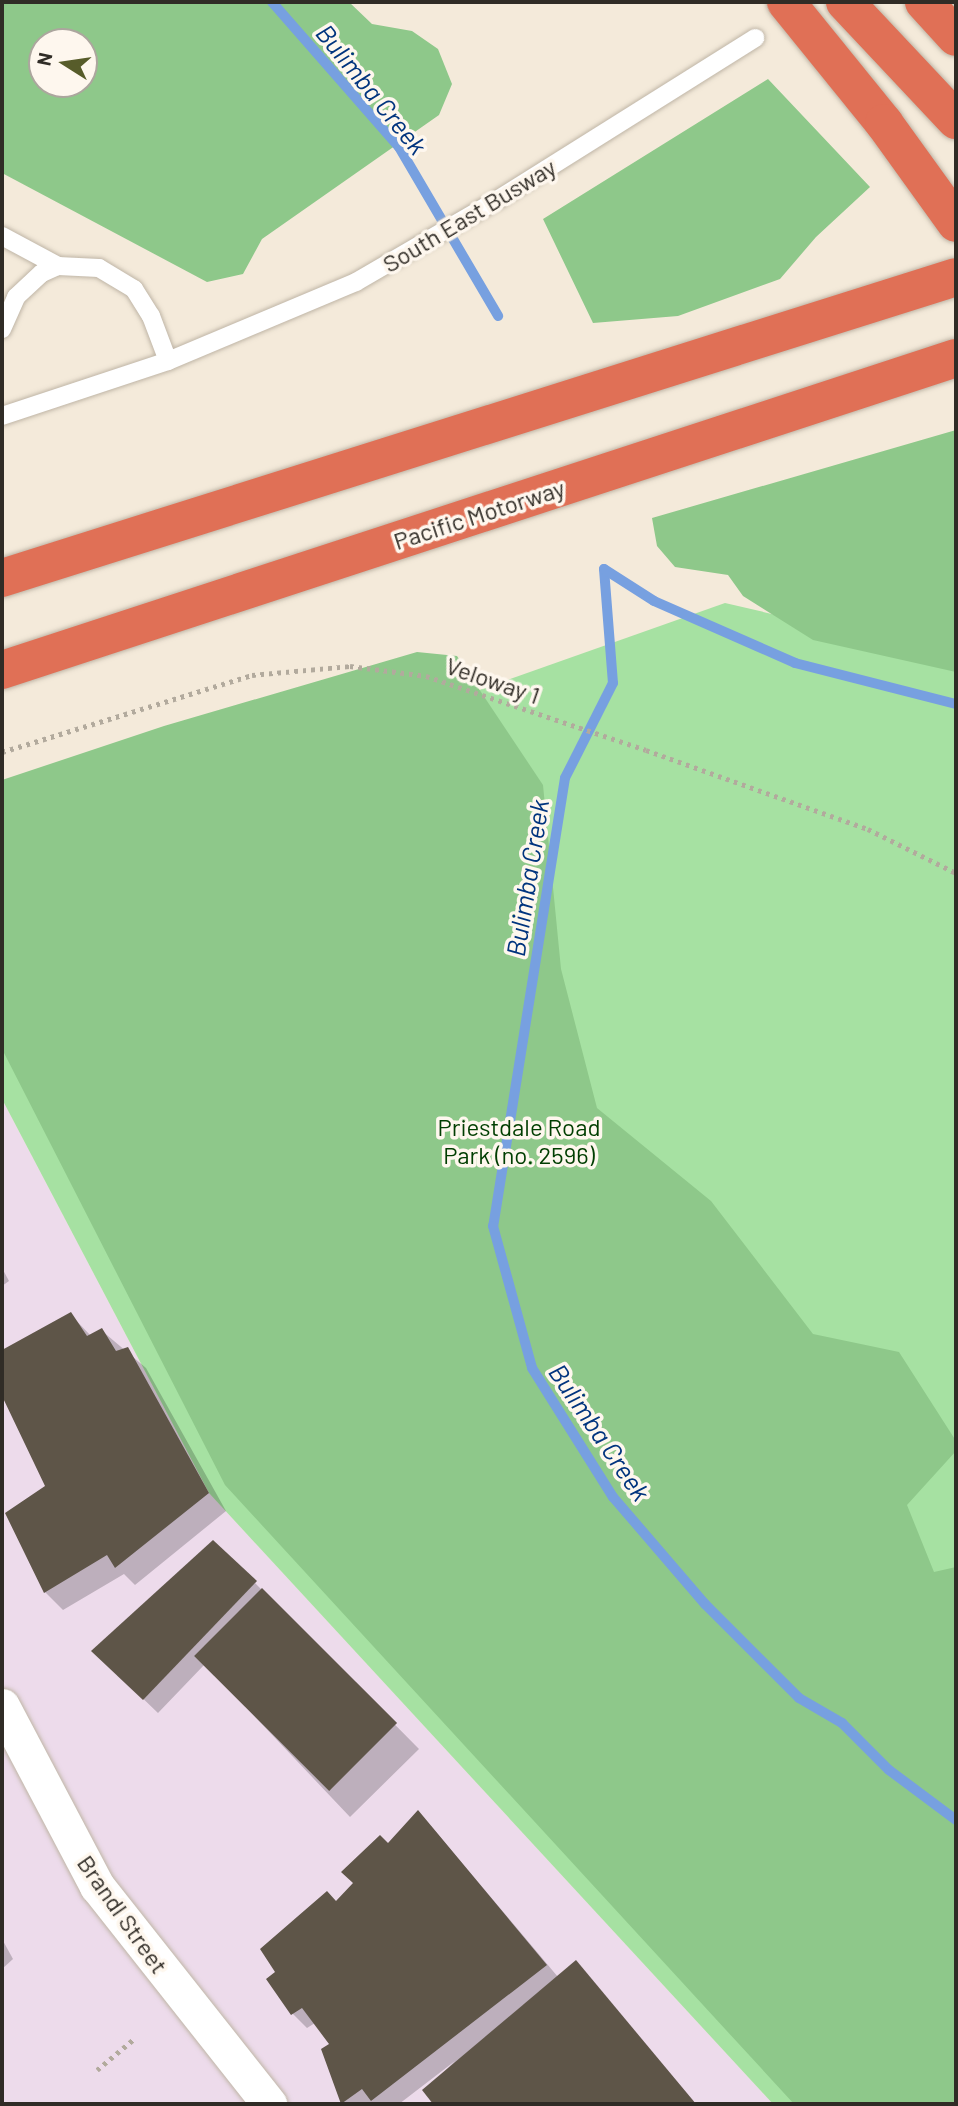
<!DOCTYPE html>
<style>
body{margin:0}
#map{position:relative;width:958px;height:2106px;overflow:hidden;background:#f4eada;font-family:Barlow,sans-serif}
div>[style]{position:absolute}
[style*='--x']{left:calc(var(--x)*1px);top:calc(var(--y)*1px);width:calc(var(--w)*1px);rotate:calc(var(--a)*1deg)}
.commercial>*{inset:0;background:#eddbeb}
.green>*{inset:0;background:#a6e1a2}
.forest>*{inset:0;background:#8ec88a}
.shadow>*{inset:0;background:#0003}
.stream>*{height:10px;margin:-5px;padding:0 5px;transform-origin:5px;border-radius:5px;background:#77a0e0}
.building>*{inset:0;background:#5e5548;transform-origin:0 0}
.path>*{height:4.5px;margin-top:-2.25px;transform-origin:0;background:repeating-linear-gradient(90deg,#b2aa9d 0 3.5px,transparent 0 8.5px)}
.roads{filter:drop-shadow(0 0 2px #bfb5a6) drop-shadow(0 0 2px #bfb5a6)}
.service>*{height:18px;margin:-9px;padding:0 9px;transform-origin:9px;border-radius:9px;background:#fff}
.minor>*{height:35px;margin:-17.5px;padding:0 17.5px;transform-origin:17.5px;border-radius:17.5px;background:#fff}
.motorway>*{height:38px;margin:-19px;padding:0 19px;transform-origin:19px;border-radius:19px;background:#e07056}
span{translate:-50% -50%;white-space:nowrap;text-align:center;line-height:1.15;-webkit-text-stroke:7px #fef7ee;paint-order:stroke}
.street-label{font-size:24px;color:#302c26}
.park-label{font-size:24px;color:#003e01}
.water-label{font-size:26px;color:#01347e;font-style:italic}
.frame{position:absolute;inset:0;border:4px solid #302c26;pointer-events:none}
.north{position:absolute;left:28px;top:28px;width:70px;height:70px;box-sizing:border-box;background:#fef7ee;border:2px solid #aca69e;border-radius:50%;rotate:282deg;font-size:19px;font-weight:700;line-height:28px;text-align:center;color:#302c26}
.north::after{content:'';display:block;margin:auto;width:24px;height:32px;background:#575c2a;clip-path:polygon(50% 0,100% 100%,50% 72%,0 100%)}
</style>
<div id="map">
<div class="commercial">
<div style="clip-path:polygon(2px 1099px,209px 1493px,773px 2104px,2px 2104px)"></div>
</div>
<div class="green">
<div style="clip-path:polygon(725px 603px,956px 657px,956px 2104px,773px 2104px,209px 1493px,2px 1099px,2px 859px)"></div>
</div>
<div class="forest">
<div style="clip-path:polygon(evenodd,2px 2px,349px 2px,372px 24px,412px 31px,438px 49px,452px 84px,439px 115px,262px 239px,243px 274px,207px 282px,2px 173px,2px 2px,42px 42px,84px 42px,84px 84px,42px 84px,42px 42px)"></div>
<div style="clip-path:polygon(768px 79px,870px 187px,816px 237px,780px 279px,678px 316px,593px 323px,543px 219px)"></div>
<div style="clip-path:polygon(956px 430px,956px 672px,813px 640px,743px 596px,728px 575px,675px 567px,657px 546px,652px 518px)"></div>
<div style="clip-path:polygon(417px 652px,457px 656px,543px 785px,561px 969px,597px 1108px,711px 1201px,813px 1334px,899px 1352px,956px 1441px,956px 1451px,907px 1505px,934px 1572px,956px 1567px,956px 2104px,794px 2104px,225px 1485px,2px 1049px,2px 780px,164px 726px)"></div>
</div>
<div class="shadow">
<div style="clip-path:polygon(2px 1268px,9px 1281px,2px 1286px)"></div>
<div style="clip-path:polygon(70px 1314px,91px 1336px,101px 1330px,146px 1368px,226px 1511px,135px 1585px,124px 1574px,63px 1610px,45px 1592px,8px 1513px,47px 1487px,2px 1392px,2px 1352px)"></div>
<div style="clip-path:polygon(255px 1583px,419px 1749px,350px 1817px,205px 1664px,158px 1713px,108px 1665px)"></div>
<div style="clip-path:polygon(431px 1826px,558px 1977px,576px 1962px,696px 2104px,435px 2104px,425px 2091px,455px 2061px,399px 2104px,343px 2104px,324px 2050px,331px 2044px,315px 2023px,307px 2028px,293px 2014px,277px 1973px,388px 1845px)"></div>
<div style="clip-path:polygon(2px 1939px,13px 1959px,2px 1969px)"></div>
</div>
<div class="stream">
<div style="--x:272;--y:2;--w:193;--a:48.8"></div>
<div style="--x:399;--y:147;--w:196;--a:59.6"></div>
<div style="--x:604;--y:569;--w:114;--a:85.5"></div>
<div style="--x:613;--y:683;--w:106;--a:116.8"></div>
<div style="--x:565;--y:778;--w:454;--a:99.1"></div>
<div style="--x:493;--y:1226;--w:147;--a:74.6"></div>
<div style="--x:532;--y:1368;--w:152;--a:57.9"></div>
<div style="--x:613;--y:1497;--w:141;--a:49.3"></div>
<div style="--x:705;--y:1604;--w:133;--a:45"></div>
<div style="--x:799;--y:1698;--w:50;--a:30.2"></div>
<div style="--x:842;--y:1723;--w:66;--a:45"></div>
<div style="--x:889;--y:1770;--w:84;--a:36.7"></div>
<div style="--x:604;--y:569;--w:59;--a:32.6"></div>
<div style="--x:654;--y:601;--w:154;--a:23.7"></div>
<div style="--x:795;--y:663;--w:166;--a:14.3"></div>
</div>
<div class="building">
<div style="clip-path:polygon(71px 1312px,87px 1336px,102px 1328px,116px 1351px,128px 1347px,209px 1493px,115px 1568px,107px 1555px,44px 1593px,5px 1513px,45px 1486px,2px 1396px,2px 1350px)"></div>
<div style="clip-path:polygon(213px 1540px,257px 1581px,143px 1700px,91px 1651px)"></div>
<div style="left:262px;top:1588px;width:191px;height:96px;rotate:45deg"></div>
<div style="clip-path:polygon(418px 1810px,547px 1965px,371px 2101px,362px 2089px,341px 2104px,321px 2049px,329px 2044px,302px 2008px,291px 2015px,266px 1979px,275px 1972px,260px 1949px,327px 1891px,336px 1901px,353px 1883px,341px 1872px,380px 1835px,388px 1843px)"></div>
<div style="clip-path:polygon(576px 1960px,696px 2104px,433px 2104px,422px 2090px)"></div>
</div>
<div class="path">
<div style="--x:2;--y:752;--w:262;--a:-17.1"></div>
<div style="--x:252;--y:675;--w:98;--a:-5.2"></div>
<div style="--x:350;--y:666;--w:77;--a:7.5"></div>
<div style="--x:426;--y:676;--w:232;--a:18.6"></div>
<div style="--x:646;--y:750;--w:236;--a:19.6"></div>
<div style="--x:868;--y:829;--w:98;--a:26.6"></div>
<div style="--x:97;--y:2070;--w:50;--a:-40.1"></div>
</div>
<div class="roads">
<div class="service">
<div style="--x:2;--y:236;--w:64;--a:28.2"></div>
<div style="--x:2;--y:329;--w:35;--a:-66"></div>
<div style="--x:16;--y:297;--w:35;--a:-43"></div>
<div style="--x:42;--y:273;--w:17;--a:-24"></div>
<div style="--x:58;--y:266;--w:41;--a:2.8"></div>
<div style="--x:99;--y:268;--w:41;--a:31"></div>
<div style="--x:134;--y:289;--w:32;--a:58"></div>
<div style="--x:151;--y:316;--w:48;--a:69.3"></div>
<div style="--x:2;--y:416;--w:175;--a:-18.3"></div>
<div style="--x:168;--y:361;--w:204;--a:-22.8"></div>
<div style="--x:356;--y:282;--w:163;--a:-30.2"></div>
<div style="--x:497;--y:200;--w:305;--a:-32.1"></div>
</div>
<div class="minor">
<div style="--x:2;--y:1706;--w:204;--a:62.2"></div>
<div style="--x:97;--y:1886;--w:278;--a:51.7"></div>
</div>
<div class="motorway">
<div style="--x:786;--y:2;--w:156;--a:51"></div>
<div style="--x:884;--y:123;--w:123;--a:54.2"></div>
<div style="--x:845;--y:2;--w:162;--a:46.8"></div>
<div style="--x:924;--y:2;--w:47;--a:47.6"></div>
<div style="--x:2;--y:578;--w:1000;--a:-17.51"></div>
<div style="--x:2;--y:670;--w:1004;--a:-18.11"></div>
</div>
</div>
<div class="street-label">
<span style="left:469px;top:215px;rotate:-31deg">South East Busway</span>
<span style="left:479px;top:514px;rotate:-18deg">Pacific Motorway</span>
<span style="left:493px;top:680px;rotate:19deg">Veloway 1</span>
<span style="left:123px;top:1914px;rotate:55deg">Brandl Street</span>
</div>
<div class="park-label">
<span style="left:519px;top:1141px">Priestdale Road<br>Park (no. 2596)</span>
</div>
<div class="water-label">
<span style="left:372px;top:89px;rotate:51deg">Bulimba Creek</span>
<span style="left:527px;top:878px;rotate:-81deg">Bulimba Creek</span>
<span style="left:600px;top:1432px;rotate:56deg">Bulimba Creek</span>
</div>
<div class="frame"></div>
<div class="north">N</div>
</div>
